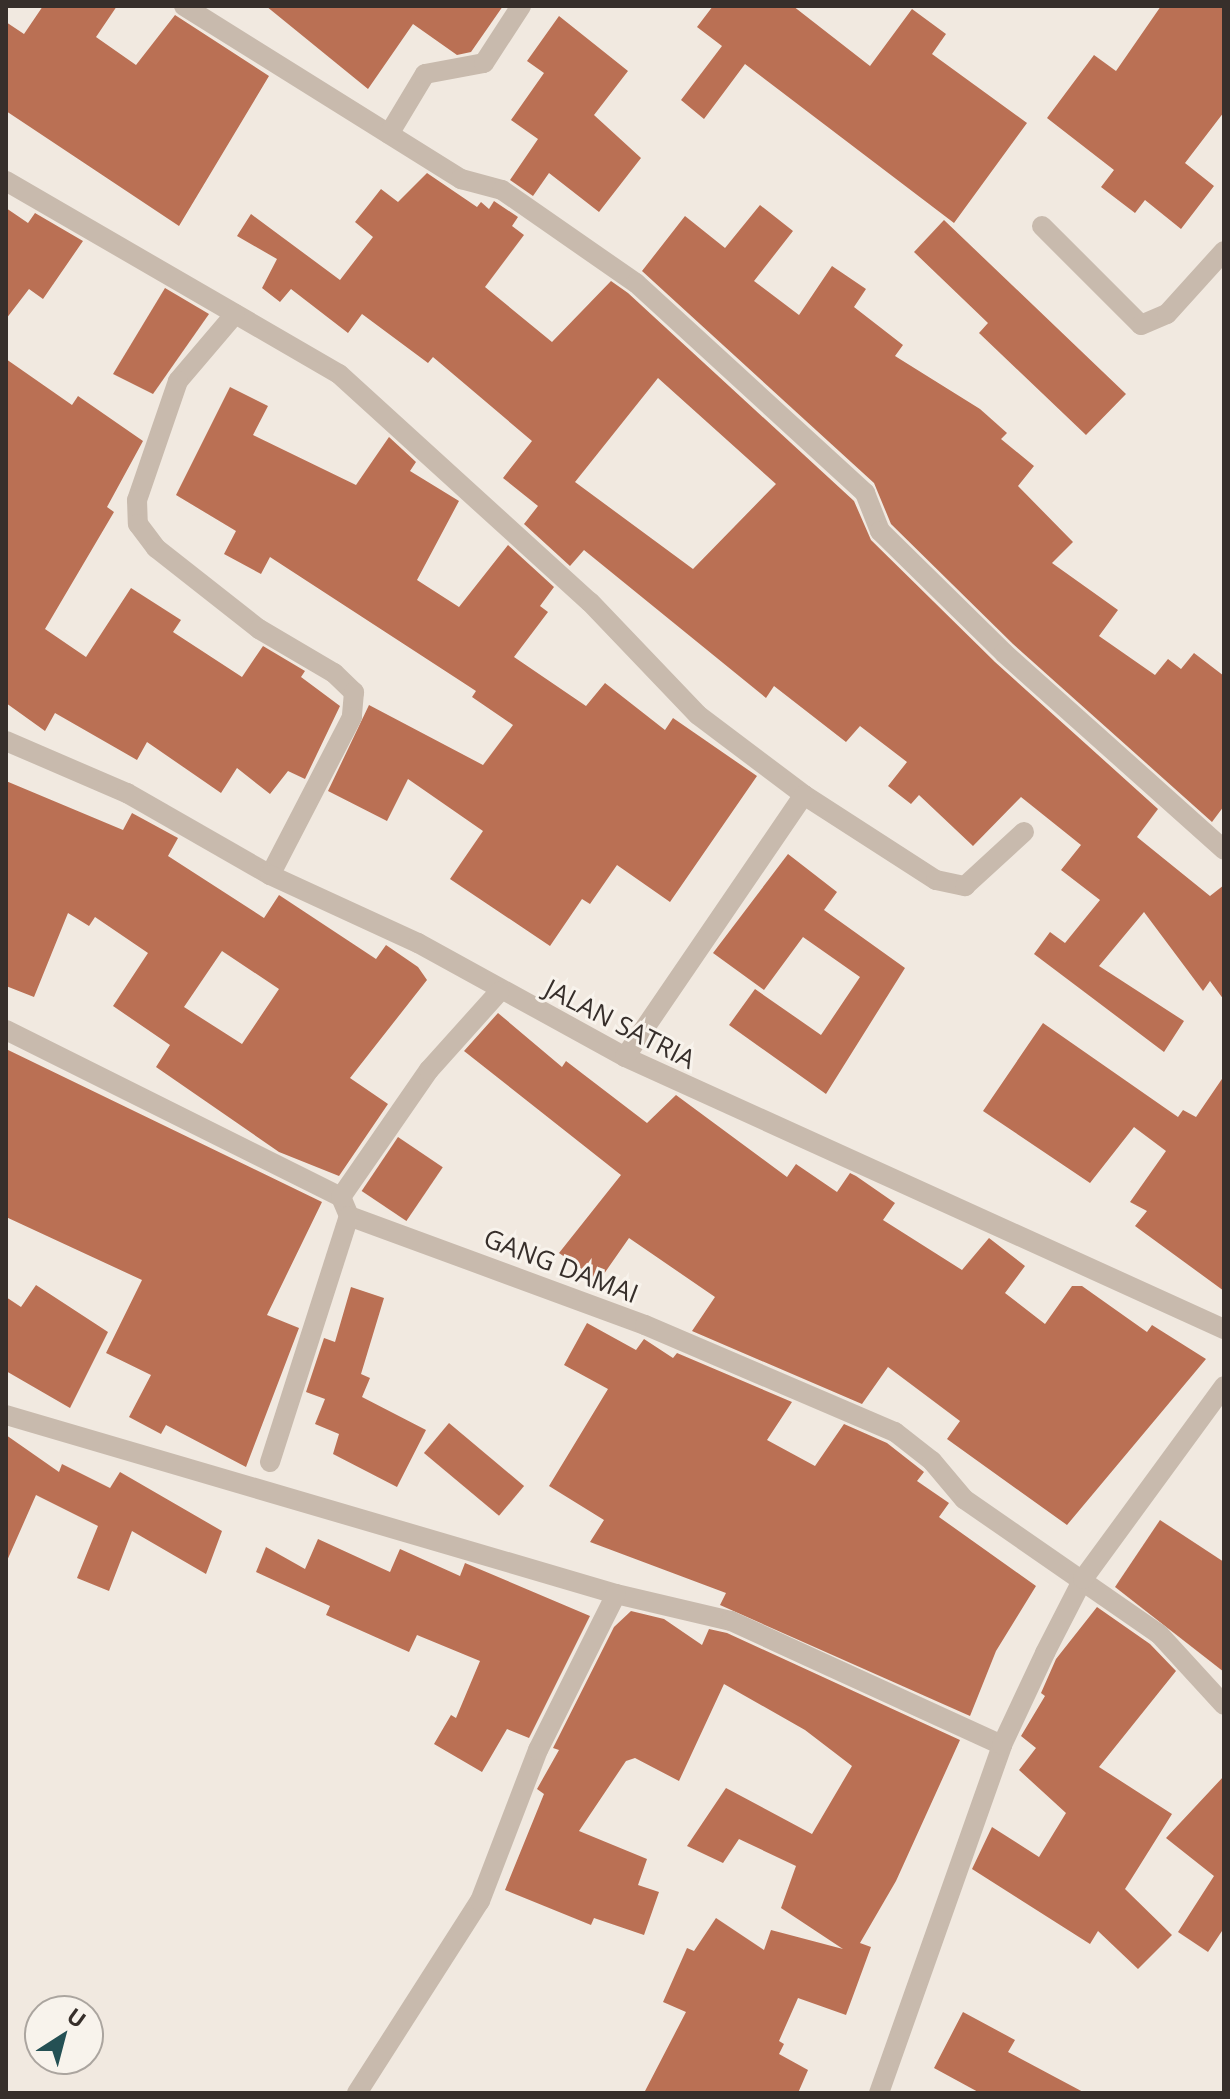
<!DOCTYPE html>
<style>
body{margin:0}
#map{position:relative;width:1230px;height:2099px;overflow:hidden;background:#f1e9e0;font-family:"Open Sans",sans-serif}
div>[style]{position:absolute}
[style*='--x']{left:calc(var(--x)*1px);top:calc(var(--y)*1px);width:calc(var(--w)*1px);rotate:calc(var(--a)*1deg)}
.building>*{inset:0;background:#ba7054;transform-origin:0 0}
.minor>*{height:20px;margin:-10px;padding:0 10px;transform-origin:10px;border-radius:10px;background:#c8baad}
span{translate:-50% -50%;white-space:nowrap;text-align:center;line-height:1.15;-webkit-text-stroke:6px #f8f3ec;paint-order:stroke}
.street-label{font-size:26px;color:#372f2b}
.frame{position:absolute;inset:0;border:8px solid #372f2b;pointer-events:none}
.north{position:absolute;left:24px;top:1995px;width:80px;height:80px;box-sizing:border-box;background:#f8f3ec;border:2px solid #aba59f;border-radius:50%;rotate:36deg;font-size:22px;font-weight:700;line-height:32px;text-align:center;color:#372f2b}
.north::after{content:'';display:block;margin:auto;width:28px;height:36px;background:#245054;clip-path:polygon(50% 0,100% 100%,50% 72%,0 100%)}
</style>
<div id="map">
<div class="building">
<div style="clip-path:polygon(43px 6px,117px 6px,96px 37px,136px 65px,175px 15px,269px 76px,179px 226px,6px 111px,6px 22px,24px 34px)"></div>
<div style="clip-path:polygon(266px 6px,503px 6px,471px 52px,457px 55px,413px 24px,368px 89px)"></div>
<div style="clip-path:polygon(713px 6px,793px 6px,870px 66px,912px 9px,946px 34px,932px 54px,1027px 123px,954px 223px,745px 64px,704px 119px,681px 100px,722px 46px,697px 27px)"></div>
<div style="clip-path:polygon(1161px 6px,1224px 6px,1224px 112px,1185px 163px,1214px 186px,1181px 229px,1145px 200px,1135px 213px,1101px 187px,1114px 170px,1047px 118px,1094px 55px,1116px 71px)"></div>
<div style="clip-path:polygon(559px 16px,628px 71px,594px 115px,641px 158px,599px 212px,549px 173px,533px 196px,510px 180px,538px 139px,511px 120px,544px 73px,527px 61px)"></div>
<div style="clip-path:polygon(evenodd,427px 173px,477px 207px,481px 202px,489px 209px,494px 201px,518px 217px,512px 226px,524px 235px,485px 287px,552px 342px,611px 281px,628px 293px,854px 501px,871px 540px,995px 662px,1158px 809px,1137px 837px,1210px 896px,1224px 885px,1224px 1000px,1210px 981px,1203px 991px,1144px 912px,1099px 966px,1184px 1021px,1164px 1052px,1034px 954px,1050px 932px,1065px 943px,1100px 900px,1061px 870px,1081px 845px,1021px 797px,973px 846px,919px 795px,911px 804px,888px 786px,907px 762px,860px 726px,846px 742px,774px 686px,766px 698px,584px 550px,570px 566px,524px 524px,538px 506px,503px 478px,532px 441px,433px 357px,428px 363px,362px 314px,348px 333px,291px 289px,280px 302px,262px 288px,277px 259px,237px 236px,251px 214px,340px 280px,373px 237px,355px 222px,381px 189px,398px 202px,427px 173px,658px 378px,776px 484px,693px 569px,575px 482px,658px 378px)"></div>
<div style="clip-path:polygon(760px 205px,793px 231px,754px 281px,799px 315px,832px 266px,866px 289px,854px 307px,903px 345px,895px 356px,980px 409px,1007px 433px,1001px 439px,1034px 466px,1018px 486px,1073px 542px,1052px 563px,1118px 610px,1099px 636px,1155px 675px,1168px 659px,1181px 669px,1194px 653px,1224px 676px,1224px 806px,1212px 822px,1013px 644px,891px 524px,874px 483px,642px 271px,685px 216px,725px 248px)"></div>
<div style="clip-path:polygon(6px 208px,28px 223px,35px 213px,83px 241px,43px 299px,29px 289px,6px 319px)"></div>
<div style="clip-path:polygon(944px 220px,1126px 394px,1086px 435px,979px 333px,988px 323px,914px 252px)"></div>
<div style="clip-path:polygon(165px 288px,209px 314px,153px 394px,113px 374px)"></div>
<div style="clip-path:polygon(6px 359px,72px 405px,78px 396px,143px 441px,107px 507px,114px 512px,45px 629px,86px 657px,131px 588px,181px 620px,173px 632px,242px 677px,263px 646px,305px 671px,301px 677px,340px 706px,305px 779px,288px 771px,270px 794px,237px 768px,221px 793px,147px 742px,137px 760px,55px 713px,45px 731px,6px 703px)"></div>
<div style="clip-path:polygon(230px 387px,268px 406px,253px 435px,356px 485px,389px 437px,416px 462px,410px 471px,459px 501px,417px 580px,459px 607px,508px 545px,554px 587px,540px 606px,548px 612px,514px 657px,586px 706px,605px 683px,665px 730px,673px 718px,757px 776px,670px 902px,617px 865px,590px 904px,582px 899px,550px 946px,450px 879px,483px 831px,408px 779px,387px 821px,328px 791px,369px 705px,483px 765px,513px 725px,472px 697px,476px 691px,270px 557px,261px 574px,224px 554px,236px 531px,176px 495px)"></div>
<div style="clip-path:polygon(evenodd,6px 781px,123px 830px,132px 813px,178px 838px,168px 856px,264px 918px,279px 895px,376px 959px,386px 945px,418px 967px,427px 980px,350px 1078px,388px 1104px,339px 1176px,279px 1152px,156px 1067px,170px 1045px,113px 1006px,148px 953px,95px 917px,89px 926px,68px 913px,34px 997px,6px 986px,6px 781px,222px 951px,279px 989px,242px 1044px,184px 1007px,222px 951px)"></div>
<div style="clip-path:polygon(788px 854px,837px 892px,824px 910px,905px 968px,826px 1094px,729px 1025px,755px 989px,821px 1035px,860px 977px,803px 937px,764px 990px,713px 953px)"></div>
<div style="clip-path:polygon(498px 1013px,562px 1067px,566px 1061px,647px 1123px,676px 1095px,787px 1177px,796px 1164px,837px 1192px,850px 1173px,856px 1176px,895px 1203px,883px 1220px,962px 1270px,989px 1238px,1025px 1266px,1005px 1293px,1045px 1324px,1072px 1286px,1082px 1286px,1147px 1332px,1152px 1325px,1206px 1359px,1067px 1525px,947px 1439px,960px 1421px,888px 1367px,862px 1404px,692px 1331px,715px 1297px,629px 1238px,599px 1281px,559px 1253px,621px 1175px,464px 1051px)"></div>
<div style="clip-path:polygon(1043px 1023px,1178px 1117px,1183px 1110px,1196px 1117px,1224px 1076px,1224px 1291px,1135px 1226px,1147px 1211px,1130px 1202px,1166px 1151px,1134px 1127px,1090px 1183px,983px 1111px)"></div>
<div style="clip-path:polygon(6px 1049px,322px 1202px,267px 1315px,299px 1328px,246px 1467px,166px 1425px,161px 1434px,129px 1417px,151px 1375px,106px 1353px,142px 1280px,6px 1217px)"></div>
<div style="left:398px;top:1137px;width:54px;height:65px;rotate:34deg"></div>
<div style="clip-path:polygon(36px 1285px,108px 1332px,70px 1408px,6px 1371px,6px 1297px,21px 1307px)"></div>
<div style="clip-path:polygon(351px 1287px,384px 1298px,361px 1374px,370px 1378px,362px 1397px,426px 1430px,397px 1487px,333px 1454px,339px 1434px,315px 1424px,325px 1399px,306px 1392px,324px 1338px,335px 1342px)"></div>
<div style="clip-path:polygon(587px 1323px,636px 1350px,644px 1339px,673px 1358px,677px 1353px,792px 1402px,767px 1440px,815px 1466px,844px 1424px,887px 1443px,924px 1472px,917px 1481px,949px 1503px,939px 1517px,1036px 1586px,996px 1651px,970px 1716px,720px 1605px,726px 1593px,590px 1542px,604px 1520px,549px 1486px,608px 1389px,564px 1365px)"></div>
<div style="left:449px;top:1423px;width:98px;height:39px;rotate:40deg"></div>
<div style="clip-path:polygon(6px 1435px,59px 1472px,62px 1464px,110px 1488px,120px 1472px,222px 1531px,206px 1574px,132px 1531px,109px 1591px,77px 1578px,98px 1526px,36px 1495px,6px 1563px)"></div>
<div style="clip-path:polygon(1160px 1520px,1224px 1562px,1224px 1672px,1115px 1587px)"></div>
<div style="clip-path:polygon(318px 1539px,390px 1572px,400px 1549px,460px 1576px,465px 1563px,590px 1616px,529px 1738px,507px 1729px,482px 1772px,434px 1744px,451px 1715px,456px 1718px,480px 1661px,417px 1635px,409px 1652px,326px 1615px,330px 1606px,256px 1572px,266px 1547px,305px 1569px)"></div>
<div style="clip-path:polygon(1097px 1607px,1150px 1644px,1176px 1671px,1099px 1767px,1172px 1814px,1125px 1889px,1172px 1935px,1138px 1969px,1098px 1931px,1090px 1944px,972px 1869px,992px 1827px,1039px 1857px,1066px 1813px,1019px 1770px,1036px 1748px,1021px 1736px,1045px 1696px,1041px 1693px,1056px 1659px)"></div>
<div style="clip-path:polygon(631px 1611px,664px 1619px,702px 1645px,709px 1629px,727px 1633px,960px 1740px,896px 1881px,860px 1943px,871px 1947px,846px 2015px,798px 1998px,779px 2041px,784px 2044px,779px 2054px,808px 2070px,798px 2093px,644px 2093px,686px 2012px,663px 2002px,687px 1948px,694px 1951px,716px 1918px,764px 1950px,771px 1930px,843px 1949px,781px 1908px,796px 1866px,739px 1839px,723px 1863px,687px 1846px,726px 1788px,812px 1834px,852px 1766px,805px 1730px,724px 1684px,679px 1781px,635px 1758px,626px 1761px,579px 1831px,647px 1859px,638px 1885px,659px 1892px,644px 1935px,594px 1918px,591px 1925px,505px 1890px,544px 1794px,537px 1789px,559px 1750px,553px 1748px,614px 1627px)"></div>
<div style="clip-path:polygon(1224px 1776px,1224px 1928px,1208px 1952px,1178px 1932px,1214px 1876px,1166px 1838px)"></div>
<div style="clip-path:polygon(963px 2012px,1015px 2040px,1008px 2052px,1085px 2093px,980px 2093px,934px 2068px)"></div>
</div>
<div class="minor">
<div style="--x:184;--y:6;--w:327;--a:32"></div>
<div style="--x:461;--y:179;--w:42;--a:15"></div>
<div style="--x:502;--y:190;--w:163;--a:34.8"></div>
<div style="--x:636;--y:283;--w:311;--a:42.5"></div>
<div style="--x:865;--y:493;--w:41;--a:68.5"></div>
<div style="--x:880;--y:531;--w:174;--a:44.5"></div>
<div style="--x:1004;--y:653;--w:295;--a:41.8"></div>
<div style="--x:389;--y:134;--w:70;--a:-59"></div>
<div style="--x:425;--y:74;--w:60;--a:-10.6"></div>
<div style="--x:484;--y:63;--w:68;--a:-57"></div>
<div style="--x:6;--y:181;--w:385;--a:30.1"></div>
<div style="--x:339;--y:374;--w:339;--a:42.3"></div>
<div style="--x:590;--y:602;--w:156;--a:46.3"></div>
<div style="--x:698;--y:715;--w:133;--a:37"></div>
<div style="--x:804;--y:795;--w:157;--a:32.8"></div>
<div style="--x:936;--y:880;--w:30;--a:12"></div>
<div style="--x:965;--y:886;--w:80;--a:-42.5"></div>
<div style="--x:1042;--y:226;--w:140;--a:45"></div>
<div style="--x:1141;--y:325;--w:28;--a:-23"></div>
<div style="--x:1167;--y:314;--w:85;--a:-47.9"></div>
<div style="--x:235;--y:314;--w:88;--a:130.4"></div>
<div style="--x:178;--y:381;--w:126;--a:109"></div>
<div style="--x:137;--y:500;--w:24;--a:88"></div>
<div style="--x:138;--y:524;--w:30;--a:53"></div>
<div style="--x:156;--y:548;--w:131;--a:38.2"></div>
<div style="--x:259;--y:629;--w:87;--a:30.4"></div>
<div style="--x:334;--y:673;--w:28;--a:44"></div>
<div style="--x:354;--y:692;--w:25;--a:95"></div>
<div style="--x:352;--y:717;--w:178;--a:117.4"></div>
<div style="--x:6;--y:741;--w:132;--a:23.3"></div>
<div style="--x:127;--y:793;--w:165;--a:29.8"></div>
<div style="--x:270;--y:875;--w:163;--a:24.7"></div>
<div style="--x:418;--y:943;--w:236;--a:28.8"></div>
<div style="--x:625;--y:1057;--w:658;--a:24.42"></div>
<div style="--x:6;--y:1030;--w:374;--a:26.5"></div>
<div style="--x:341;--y:1197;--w:21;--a:67"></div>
<div style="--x:349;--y:1216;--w:315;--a:20.2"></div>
<div style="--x:645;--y:1325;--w:272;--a:23.2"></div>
<div style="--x:895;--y:1432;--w:47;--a:38.1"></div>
<div style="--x:932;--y:1461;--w:50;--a:49.9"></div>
<div style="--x:964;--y:1499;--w:237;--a:34.7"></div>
<div style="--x:1159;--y:1634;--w:96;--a:47.5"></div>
<div style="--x:625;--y:1057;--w:317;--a:-55.7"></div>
<div style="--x:341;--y:1197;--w:155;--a:-55.3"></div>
<div style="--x:429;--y:1070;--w:105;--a:-48.1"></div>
<div style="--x:6;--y:1415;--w:636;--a:16.35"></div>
<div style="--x:616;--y:1594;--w:118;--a:13.2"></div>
<div style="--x:731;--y:1621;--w:298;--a:24.6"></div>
<div style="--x:270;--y:1462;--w:258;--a:-72.2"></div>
<div style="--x:357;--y:2093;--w:228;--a:-57.4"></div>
<div style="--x:480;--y:1901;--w:162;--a:-69"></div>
<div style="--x:538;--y:1750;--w:174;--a:-63.4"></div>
<div style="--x:879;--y:2093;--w:369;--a:-70.5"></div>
<div style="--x:1002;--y:1745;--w:102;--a:-64.9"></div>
<div style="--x:1045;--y:1653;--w:83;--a:-62.8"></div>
<div style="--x:1083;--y:1579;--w:239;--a:-53.8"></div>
</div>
<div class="street-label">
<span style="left:620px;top:1024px;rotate:27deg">JALAN SATRIA</span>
<span style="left:561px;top:1266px;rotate:21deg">GANG DAMAI</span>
</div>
<div class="frame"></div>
<div class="north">U</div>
</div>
